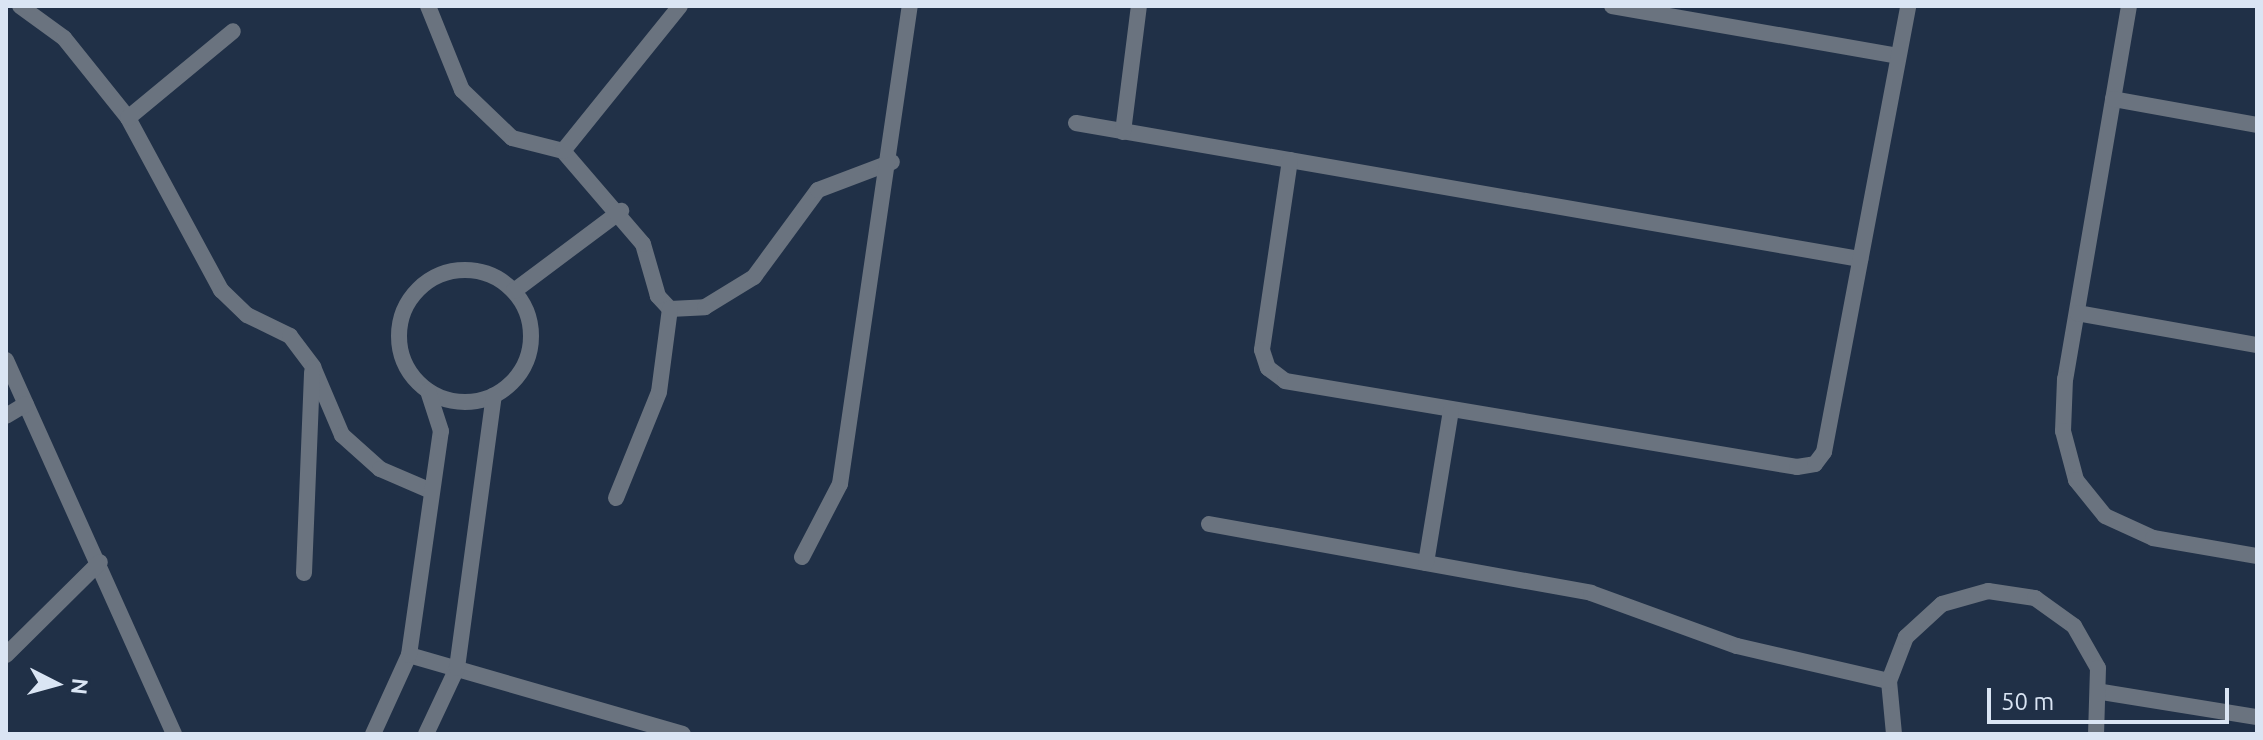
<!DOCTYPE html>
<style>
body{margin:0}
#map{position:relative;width:2263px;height:740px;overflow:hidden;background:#203047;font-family:Ubuntu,sans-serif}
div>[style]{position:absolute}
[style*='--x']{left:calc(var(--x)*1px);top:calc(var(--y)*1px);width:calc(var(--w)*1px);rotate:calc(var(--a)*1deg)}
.minor>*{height:16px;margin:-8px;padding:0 8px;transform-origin:8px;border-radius:8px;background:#6a737f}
.minor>.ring{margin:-8px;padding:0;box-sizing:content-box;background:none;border:16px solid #6a737f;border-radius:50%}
span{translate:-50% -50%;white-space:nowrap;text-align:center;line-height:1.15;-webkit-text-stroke:6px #203047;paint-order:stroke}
.frame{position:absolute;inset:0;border:8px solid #dae5f4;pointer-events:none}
.north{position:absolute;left:16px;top:644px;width:80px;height:80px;-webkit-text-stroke:6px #203047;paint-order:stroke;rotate:96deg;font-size:22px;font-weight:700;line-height:32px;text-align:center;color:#dae5f4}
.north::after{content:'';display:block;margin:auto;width:28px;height:36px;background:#dae5f4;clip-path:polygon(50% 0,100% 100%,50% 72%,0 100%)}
.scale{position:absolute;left:1987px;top:688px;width:242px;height:36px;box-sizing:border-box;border:4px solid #dae5f4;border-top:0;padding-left:10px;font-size:24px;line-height:28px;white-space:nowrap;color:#dae5f4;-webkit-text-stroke:6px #203047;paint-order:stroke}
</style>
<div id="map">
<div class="minor">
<div style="--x:20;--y:6;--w:54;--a:36"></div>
<div style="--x:64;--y:38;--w:102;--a:51.3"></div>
<div style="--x:128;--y:118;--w:196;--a:61.6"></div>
<div style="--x:221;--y:290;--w:36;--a:44"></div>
<div style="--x:247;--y:315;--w:48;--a:26"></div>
<div style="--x:290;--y:336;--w:39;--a:53"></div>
<div style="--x:313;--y:367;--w:74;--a:66.9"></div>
<div style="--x:342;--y:435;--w:51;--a:41.8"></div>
<div style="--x:380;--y:469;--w:56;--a:23.3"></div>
<div style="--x:428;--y:6;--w:91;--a:68"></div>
<div style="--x:462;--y:90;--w:69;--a:43.8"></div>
<div style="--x:512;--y:138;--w:53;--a:14.3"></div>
<div style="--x:1612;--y:6;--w:290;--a:9.9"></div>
<div style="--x:2129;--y:6;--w:378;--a:99.7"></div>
<div style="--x:2065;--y:379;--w:52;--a:92.2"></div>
<div style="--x:2063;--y:431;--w:51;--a:75.1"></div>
<div style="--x:2076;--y:480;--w:46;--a:51.1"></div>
<div style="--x:2105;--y:516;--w:53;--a:24.6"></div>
<div style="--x:2153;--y:538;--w:106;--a:9.8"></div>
<div style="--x:2113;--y:99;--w:146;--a:10.2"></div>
<div style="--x:128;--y:118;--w:136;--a:-39.6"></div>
<div style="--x:1076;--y:123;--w:796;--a:9.84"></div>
<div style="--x:1123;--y:132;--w:127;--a:-82.8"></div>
<div style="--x:1290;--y:160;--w:192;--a:98.4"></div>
<div style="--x:1262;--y:350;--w:19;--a:72"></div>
<div style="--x:1268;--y:368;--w:21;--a:37"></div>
<div style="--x:1285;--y:381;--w:519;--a:9.53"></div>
<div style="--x:1797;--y:467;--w:18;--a:-9"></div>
<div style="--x:1815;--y:464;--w:15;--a:-53"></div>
<div style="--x:1824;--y:452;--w:454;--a:-79.3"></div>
<div class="ring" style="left:399px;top:270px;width:116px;height:116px"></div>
<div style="--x:514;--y:291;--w:134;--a:-36.8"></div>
<div style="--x:670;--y:309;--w:18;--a:-133"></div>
<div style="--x:658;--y:296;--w:54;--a:-106.1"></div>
<div style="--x:643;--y:244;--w:123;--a:-130.7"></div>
<div style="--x:563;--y:151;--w:186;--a:-51.1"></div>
<div style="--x:670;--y:309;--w:35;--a:-3"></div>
<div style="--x:705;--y:307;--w:57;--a:-31.5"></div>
<div style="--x:754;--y:277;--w:108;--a:-53.7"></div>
<div style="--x:818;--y:190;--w:79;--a:-20.7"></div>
<div style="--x:2077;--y:313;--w:183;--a:10.1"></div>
<div style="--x:6;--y:360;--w:410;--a:65.8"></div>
<div style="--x:6;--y:416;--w:23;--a:-31"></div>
<div style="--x:616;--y:498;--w:114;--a:-67.9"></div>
<div style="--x:659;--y:392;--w:84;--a:-82.5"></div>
<div style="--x:1209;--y:524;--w:388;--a:10.2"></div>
<div style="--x:1591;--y:593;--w:155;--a:20"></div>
<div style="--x:1737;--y:646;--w:156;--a:13"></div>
<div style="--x:802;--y:557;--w:82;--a:-62.5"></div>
<div style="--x:840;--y:484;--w:483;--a:-81.7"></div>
<div style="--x:1426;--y:563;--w:154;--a:-80.7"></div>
<div style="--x:304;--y:573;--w:201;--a:-87.7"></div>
<div style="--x:6;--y:655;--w:132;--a:-44.7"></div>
<div style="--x:409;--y:655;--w:285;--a:16.1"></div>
<div style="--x:2102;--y:692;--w:157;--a:9.2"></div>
<div style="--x:373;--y:734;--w:87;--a:-65.5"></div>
<div style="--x:409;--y:655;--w:226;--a:-81.9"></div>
<div style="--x:441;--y:431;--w:42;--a:-108"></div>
<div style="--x:426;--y:734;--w:73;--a:-64.8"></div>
<div style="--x:457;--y:668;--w:275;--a:-82.3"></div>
<div style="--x:1894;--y:734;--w:53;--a:-95.4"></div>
<div style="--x:1889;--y:681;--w:47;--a:-68.9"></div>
<div style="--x:1906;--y:637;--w:49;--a:-42.5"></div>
<div style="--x:1942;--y:604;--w:48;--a:-15.8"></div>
<div style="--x:1988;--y:591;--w:48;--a:8.5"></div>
<div style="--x:2035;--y:598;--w:48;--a:35.7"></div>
<div style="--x:2074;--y:626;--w:48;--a:60.3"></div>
<div style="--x:2098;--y:668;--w:66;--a:91.7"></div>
</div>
<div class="frame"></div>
<div class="north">N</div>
<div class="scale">50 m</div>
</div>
